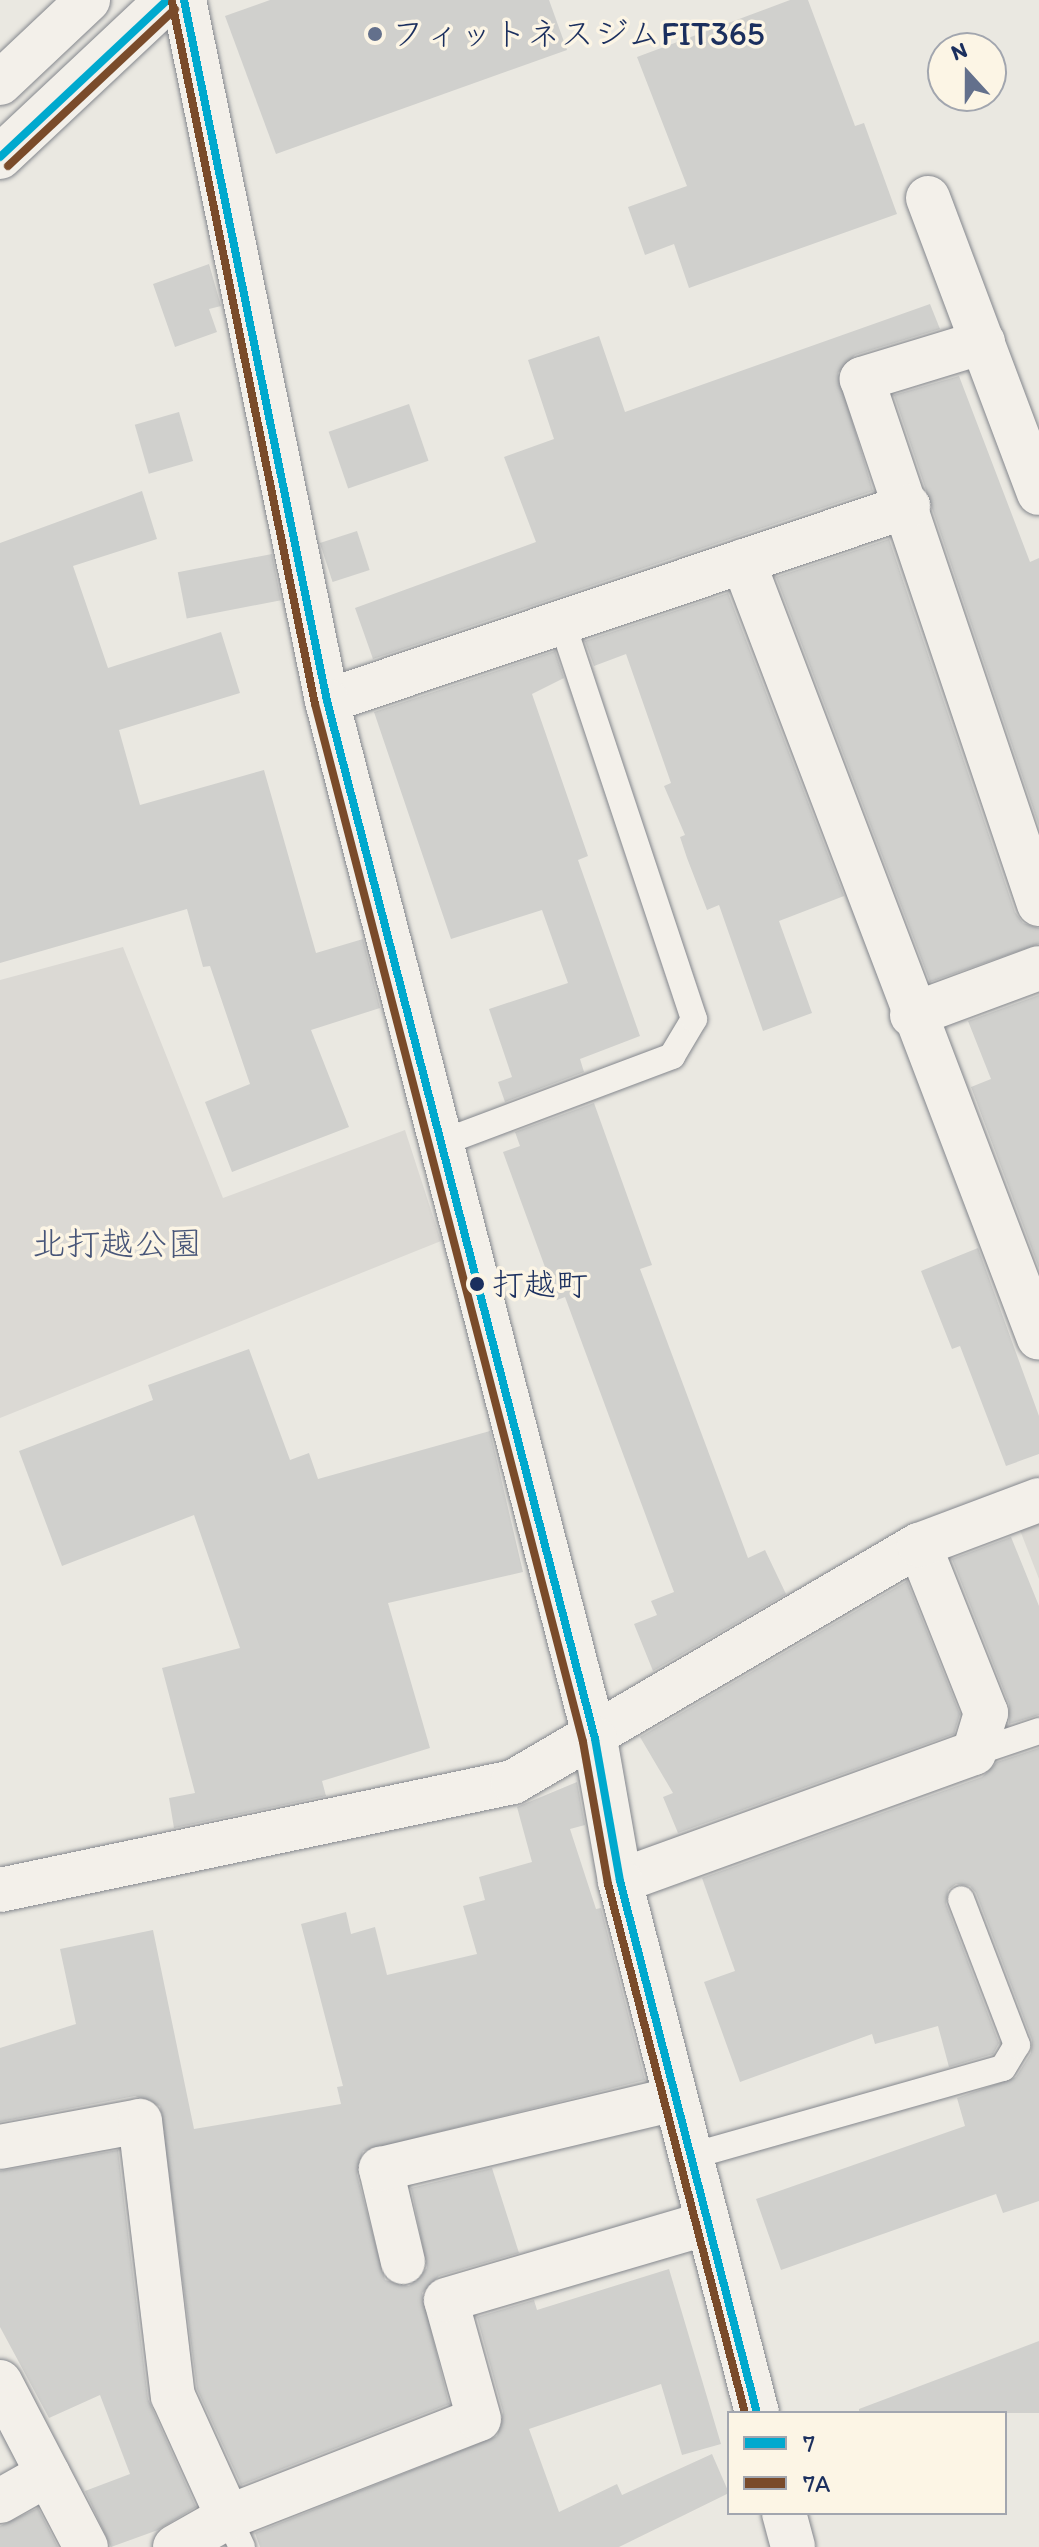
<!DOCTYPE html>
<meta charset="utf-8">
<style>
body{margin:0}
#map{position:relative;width:1039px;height:2547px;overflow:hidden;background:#eae8e1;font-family:Itim,"Klee One",sans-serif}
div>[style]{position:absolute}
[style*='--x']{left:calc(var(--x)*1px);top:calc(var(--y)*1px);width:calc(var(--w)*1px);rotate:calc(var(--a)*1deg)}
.green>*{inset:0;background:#dbd9d4}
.building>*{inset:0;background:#d0d0cd;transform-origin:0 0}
.roads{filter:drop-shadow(0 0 2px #84878d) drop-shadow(0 0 2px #84878d)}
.service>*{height:26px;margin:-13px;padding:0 13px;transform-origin:13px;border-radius:13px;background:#f3f0ea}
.minor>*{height:44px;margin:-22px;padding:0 22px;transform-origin:22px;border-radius:22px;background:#f3f0ea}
.tertiary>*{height:44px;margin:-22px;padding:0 22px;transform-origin:22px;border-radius:22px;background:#f3f0ea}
.trunk>*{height:44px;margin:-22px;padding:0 22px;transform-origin:22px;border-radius:22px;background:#f3f0ea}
.bus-1>*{height:8px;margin:-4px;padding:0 4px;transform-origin:4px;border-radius:4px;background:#00a9ce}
.bus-2>*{height:8px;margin:-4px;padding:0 4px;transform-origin:4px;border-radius:4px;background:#7a4b2a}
.dots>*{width:22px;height:22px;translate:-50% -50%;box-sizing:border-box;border:4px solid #fcf5e5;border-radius:50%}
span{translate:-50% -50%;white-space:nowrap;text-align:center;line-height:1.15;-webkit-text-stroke:7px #fcf5e5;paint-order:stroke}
.bus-label{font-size:32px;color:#1b2f5e}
.left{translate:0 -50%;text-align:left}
.poi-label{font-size:34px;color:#1b2f5e}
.park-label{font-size:34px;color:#485679}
.legend{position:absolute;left:727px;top:2411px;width:280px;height:104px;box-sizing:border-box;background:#fcf5e5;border:2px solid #a2a6af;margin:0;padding:10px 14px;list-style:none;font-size:24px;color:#1b2f5e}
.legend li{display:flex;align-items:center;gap:16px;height:40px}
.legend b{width:40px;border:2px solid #a2a6af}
.north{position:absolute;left:927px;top:32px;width:80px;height:80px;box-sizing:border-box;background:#fcf5e5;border:2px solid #a2a6af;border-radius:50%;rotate:339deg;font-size:22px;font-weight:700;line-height:32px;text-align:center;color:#1b2f5e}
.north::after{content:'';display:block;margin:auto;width:28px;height:36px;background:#63708c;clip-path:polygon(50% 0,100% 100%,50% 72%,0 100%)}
</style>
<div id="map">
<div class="green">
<div style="clip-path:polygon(123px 947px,223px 1198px,405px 1130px,441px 1241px,0 1418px,0 980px)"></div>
<div style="clip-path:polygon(1039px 1511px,1039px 1579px,1016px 1520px)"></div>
</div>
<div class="building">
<div style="clip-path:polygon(270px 0,549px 0,567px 50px,276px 154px,225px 16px)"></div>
<div style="clip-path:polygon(790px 0,808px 0,855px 126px,864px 123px,897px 214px,689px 288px,674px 244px,645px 255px,628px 207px,687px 186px,637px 57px)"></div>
<div style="clip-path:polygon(209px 264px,221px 306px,209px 309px,217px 332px,175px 347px,153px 284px)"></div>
<div style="clip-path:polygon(930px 304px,940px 329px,855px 355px,838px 373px,873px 491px,373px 659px,355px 608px,536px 542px,504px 457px,554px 439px,528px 360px,599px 336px,625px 412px)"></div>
<div style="clip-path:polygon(959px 376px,1030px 562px,1039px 558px,1039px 826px,894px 395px)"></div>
<div style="left:409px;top:404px;width:60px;height:85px;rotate:71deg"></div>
<div style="left:179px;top:412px;width:51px;height:46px;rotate:74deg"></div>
<div style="clip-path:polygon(142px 491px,157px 539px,73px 566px,108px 668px,221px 632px,240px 693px,119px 730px,140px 805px,264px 770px,316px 953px,363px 939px,380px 1008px,311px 1030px,349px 1127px,232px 1172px,205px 1102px,250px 1084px,210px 966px,203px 967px,187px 909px,0 963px,0 543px)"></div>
<div style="left:357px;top:531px;width:41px;height:39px;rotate:72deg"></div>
<div style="clip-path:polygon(889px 539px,1015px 912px,1023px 923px,1039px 928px,1039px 944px,930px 982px,776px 577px)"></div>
<div style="left:272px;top:554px;width:47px;height:96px;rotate:79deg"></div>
<div style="clip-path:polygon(728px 593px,844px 896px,779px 921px,812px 1013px,763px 1031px,719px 905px,707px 910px,687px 858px,680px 837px,685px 835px,664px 786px,671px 783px,626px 654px,594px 666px,585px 641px)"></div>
<div style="clip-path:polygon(555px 651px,564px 678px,532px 694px,588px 856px,578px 860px,640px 1036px,580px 1059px,584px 1072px,505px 1102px,498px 1082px,512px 1077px,489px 1009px,568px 983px,542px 910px,451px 939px,374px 712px)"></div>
<div style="clip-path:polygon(1039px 995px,1039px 1268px,971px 1087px,991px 1079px,968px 1021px)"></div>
<div style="clip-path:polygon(594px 1103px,652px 1265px,640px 1269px,748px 1558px,765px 1550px,786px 1594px,653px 1671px,634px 1624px,657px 1615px,651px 1601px,674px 1592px,565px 1297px,557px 1300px,503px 1152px,520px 1146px,515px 1132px)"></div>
<div style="clip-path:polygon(978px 1248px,1039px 1416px,1039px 1454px,1006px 1466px,960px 1346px,952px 1349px,921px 1271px)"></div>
<div style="clip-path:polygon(249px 1349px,290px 1460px,309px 1453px,318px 1479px,490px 1431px,523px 1572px,388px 1603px,430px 1748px,322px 1781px,326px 1796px,174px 1828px,169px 1798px,195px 1793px,162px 1668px,240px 1648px,194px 1515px,62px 1566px,19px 1451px,153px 1400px,148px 1385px)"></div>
<div style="clip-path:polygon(1011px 1537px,1039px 1606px,1039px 1715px,1009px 1724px,1009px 1704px,952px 1559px)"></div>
<div style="clip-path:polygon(907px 1581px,960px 1714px,954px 1734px,678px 1833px,663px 1797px,673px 1793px,640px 1737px)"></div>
<div style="clip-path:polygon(1039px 1748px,1039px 2201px,1003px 2213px,996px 2194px,781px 2270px,756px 2199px,965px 2126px,957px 2098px,1016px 2077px,1031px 2053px,1032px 2040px,976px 1893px,970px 1886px,956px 1884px,948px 1890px,946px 1904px,999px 2043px,993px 2054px,949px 2067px,938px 2026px,875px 2044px,872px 2034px,740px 2082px,704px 1982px,735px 1971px,702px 1878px,982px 1777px,997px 1762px)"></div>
<div style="clip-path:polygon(577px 1782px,585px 1825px,570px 1829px,596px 1909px,601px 1908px,645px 2080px,363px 2151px,357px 2175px,385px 2280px,409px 2286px,427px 2268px,411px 2188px,492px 2168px,519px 2253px,439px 2276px,422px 2293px,449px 2404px,241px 2485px,197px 2389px,160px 2106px,135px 2096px,0 2122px,0 2048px,76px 2024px,60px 1949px,153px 1930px,194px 2129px,341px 2104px,337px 2087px,343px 2086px,301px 1924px,346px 1912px,351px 1934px,375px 1927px,387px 1975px,477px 1954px,463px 1906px,485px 1900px,479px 1877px,532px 1862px,517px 1807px)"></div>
<div style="clip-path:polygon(118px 2150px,148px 2399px,196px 2507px,158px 2530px,111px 2547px,85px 2491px,130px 2474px,100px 2395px,49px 2418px,0 2327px,0 2171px)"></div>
<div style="clip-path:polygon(669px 2269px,721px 2444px,682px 2455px,661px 2384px,529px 2429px,559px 2512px,617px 2484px,622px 2495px,712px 2454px,729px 2493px,619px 2547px,260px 2547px,255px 2533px,497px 2436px,503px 2412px,477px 2317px,534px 2300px,537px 2310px)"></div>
<div style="clip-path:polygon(1039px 2341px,1039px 2413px,859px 2413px,859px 2409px)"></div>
<div style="clip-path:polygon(38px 2508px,58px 2547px,0 2547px,0 2526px)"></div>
</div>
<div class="roads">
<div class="service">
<div style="--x:441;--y:1143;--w:247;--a:-20.6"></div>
<div style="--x:672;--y:1056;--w:43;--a:-59.3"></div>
<div style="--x:694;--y:1019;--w:418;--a:-108.4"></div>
<div style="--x:974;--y:1753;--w:69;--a:-18.7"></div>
<div style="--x:688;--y:2157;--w:327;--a:-15.8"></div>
<div style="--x:1003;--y:2068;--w:27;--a:-59"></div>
<div style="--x:1017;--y:2045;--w:156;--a:-111"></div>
<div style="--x:228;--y:2517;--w:33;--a:65"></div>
</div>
<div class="minor">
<div style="--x:928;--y:198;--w:315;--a:69.4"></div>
<div style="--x:983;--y:342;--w:127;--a:163"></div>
<div style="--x:862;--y:379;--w:554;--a:71.37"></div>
<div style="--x:743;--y:561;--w:831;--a:69.15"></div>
<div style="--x:327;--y:701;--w:613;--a:-18.55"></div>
<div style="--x:912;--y:1015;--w:135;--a:-20.3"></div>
<div style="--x:620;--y:1881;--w:376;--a:-19.9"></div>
<div style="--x:974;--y:1753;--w:42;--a:-73.3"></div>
<div style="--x:986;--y:1713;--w:181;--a:-111.7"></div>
<div style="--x:0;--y:1890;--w:524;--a:-11.89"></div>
<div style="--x:513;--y:1782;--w:470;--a:-30.3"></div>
<div style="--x:919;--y:1545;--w:128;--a:-20.6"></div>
<div style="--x:0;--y:2147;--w:142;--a:-10.5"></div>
<div style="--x:140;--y:2121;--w:277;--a:83.2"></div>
<div style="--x:173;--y:2396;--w:133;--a:65.6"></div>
<div style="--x:403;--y:2262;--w:96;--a:-103.3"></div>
<div style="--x:381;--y:2169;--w:301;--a:-13.4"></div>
<div style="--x:0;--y:2382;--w:186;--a:62.5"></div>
<div style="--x:0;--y:2501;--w:55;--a:-29.4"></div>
<div style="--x:175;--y:2547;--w:61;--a:-29.5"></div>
<div style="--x:228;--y:2517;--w:269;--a:-21.3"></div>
<div style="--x:479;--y:2419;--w:123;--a:-105.5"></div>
<div style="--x:446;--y:2300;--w:270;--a:-16.4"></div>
</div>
<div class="tertiary">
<div style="--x:184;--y:0;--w:715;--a:78.47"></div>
<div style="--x:327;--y:701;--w:1072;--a:75.52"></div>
<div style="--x:595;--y:1739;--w:144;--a:80"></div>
<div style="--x:620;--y:1881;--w:549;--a:75.56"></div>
<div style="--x:784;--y:2513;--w:35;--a:75"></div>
</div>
<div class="trunk">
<div style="--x:0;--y:83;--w:121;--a:-43.3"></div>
<div style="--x:0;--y:157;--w:229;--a:-43.2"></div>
</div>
</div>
<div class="bus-1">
<div style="--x:184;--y:0;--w:715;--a:78.47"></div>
<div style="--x:327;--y:701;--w:1072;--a:75.52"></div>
<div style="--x:595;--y:1739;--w:144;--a:80"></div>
<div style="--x:620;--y:1881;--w:549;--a:75.56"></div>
<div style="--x:0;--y:157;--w:229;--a:-43.2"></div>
</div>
<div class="bus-2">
<div style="--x:172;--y:2;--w:716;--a:78.49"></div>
<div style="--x:315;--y:704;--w:1072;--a:75.52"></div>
<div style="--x:583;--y:1742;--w:144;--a:80"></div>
<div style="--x:608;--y:1884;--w:546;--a:75.48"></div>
<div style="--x:8;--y:166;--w:229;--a:-43.2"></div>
</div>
<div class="dots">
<div style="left:375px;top:34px;background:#63708c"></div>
<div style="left:477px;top:1284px;background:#1b2f5e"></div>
</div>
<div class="bus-label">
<span class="left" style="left:492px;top:1284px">打越町</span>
</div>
<div class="poi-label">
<span class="left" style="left:391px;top:34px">フィットネスジムFIT365</span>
</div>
<div class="park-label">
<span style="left:117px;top:1244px">北打越公園</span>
</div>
<ul class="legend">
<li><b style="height:10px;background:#00a9ce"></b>7</li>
<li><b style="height:10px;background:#7a4b2a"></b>7A</li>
</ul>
<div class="north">N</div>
</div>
